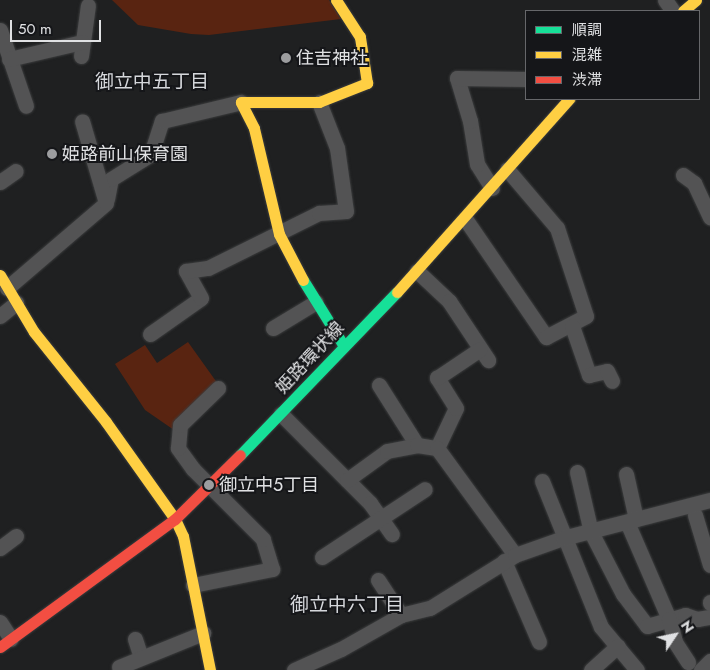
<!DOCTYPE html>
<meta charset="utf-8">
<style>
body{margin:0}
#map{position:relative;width:710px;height:670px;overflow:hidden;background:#1f2021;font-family:Jost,"Noto Sans JP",sans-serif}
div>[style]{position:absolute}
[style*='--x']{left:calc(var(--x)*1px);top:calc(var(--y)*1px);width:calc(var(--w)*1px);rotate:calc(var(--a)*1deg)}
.green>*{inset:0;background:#592411}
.roads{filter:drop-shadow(0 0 1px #3c3d3e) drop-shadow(0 0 1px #3c3d3e)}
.street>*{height:15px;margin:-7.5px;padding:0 7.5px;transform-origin:7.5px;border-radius:7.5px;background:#535354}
.fast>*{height:11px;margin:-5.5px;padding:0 5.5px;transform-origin:5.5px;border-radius:5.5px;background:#16e098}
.slow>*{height:11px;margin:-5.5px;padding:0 5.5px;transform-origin:5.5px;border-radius:5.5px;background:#ffcf43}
.jam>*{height:11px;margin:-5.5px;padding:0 5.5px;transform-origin:5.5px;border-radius:5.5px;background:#f24e42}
.dots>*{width:14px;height:14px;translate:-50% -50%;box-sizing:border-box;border:2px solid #151619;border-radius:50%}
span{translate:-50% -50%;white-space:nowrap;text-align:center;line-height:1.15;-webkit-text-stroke:4px #151619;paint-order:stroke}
.poi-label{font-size:18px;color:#e0e1e3}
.left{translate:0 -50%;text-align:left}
.street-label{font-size:18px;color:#e0e1e3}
.neighbourhood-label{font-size:19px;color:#d5d7db}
.legend{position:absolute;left:525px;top:10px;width:175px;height:90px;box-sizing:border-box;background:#151619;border:1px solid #66676a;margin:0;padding:6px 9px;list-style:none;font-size:15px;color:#e0e1e3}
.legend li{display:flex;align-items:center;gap:10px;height:25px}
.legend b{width:25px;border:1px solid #66676a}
.north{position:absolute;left:650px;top:610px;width:50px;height:50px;-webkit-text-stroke:4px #151619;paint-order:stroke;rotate:56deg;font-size:14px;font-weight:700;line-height:20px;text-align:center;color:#e0e1e3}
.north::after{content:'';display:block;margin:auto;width:18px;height:22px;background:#e0e1e3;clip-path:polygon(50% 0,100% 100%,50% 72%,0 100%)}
.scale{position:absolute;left:10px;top:20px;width:91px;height:22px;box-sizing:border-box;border:2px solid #e0e1e3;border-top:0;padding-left:6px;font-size:15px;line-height:18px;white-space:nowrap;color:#e0e1e3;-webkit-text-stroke:4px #151619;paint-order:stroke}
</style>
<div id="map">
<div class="green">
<div style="clip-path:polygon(112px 0,329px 0,341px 19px,209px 35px,191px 34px,138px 25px)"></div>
<div style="clip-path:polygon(188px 342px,218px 384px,174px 430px,145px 410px,115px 364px,145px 345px,157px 363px)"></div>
</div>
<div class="roads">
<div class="street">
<div style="--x:665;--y:0;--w:14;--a:54"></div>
<div style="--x:0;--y:30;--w:80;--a:71.1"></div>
<div style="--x:81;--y:56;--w:51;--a:-82.2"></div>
<div style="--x:9;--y:59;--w:75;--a:-13.1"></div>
<div style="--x:683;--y:175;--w:14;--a:36"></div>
<div style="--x:694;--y:183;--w:38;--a:65"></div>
<div style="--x:0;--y:182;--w:19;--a:-35"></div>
<div style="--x:492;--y:188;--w:28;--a:-122"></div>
<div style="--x:477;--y:164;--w:44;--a:-99.2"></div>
<div style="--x:470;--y:121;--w:45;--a:-106.8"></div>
<div style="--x:457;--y:78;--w:69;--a:0.8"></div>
<div style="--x:107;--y:199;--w:20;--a:-79"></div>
<div style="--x:111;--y:179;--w:47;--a:-32"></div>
<div style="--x:151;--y:154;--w:35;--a:-72"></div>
<div style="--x:162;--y:121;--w:81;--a:-13.5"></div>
<div style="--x:466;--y:220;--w:142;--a:55.6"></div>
<div style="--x:546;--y:337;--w:45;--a:-27.7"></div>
<div style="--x:586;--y:316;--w:93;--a:-108.2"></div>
<div style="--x:557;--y:228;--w:77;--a:-130.3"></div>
<div style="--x:417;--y:271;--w:44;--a:43.2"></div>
<div style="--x:449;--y:301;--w:71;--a:56.5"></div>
<div style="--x:7;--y:288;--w:130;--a:-40.6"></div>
<div style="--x:106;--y:203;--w:85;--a:-106.3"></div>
<div style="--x:0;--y:316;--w:21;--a:-39"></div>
<div style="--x:572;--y:326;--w:52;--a:70.9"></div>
<div style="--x:589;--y:375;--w:18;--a:-13"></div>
<div style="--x:607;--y:371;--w:11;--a:63"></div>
<div style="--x:273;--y:328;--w:50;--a:-31.2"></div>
<div style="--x:150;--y:334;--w:62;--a:-35.2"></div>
<div style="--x:201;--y:298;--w:31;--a:-119"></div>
<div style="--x:186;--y:271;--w:22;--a:-8"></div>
<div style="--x:208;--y:268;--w:124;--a:-26.4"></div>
<div style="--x:319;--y:213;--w:27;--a:-4"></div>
<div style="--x:346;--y:211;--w:64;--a:-98.1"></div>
<div style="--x:337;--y:148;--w:49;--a:-111.4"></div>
<div style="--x:379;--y:385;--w:71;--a:57.7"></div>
<div style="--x:281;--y:414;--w:126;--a:45"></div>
<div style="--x:370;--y:503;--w:38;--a:55"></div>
<div style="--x:437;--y:448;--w:44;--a:-64.6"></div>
<div style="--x:456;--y:408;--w:36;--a:-122"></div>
<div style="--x:437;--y:378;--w:52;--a:-34"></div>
<div style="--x:577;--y:472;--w:62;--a:76.9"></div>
<div style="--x:591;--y:532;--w:70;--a:62.7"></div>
<div style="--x:623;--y:594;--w:40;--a:53"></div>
<div style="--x:647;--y:626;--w:40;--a:-16"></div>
<div style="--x:685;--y:615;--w:13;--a:18"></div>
<div style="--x:697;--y:619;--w:13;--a:-9"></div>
<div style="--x:626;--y:474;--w:46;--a:77.5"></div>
<div style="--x:347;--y:480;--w:49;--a:-35.9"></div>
<div style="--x:387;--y:451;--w:31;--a:-11"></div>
<div style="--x:417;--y:445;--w:20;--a:9"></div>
<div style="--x:437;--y:448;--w:132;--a:53.9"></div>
<div style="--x:542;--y:481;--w:157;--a:68"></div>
<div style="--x:601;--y:627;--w:56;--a:50.1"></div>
<div style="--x:695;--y:515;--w:52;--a:73.3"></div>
<div style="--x:627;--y:522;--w:106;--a:66.6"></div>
<div style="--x:669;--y:619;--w:24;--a:75"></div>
<div style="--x:675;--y:642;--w:24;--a:57"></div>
<div style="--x:0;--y:548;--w:20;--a:-37"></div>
<div style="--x:322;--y:557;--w:123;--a:-33.4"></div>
<div style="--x:504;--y:561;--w:88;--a:66.6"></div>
<div style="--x:378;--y:580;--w:42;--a:56.7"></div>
<div style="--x:193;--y:585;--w:81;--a:-11.4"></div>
<div style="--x:272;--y:569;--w:31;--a:-107"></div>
<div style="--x:263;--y:539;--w:99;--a:-135"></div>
<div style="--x:193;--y:469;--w:26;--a:-126"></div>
<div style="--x:178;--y:448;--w:23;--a:-85"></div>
<div style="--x:180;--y:425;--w:53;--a:-44.2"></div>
<div style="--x:710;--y:602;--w:1;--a:90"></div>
<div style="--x:0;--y:622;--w:20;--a:57"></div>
<div style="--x:135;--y:639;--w:19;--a:72"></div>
<div style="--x:119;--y:667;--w:91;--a:-22"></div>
<div style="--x:294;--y:670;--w:51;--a:-24.1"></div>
<div style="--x:341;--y:649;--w:69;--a:-29.5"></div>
<div style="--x:401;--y:615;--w:30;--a:-14"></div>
<div style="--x:430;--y:608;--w:100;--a:-31.9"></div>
<div style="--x:515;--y:555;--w:51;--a:-19.5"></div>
<div style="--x:563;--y:538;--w:152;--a:-14.5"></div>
<div style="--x:591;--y:670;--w:36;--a:-42"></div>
<div style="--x:701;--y:670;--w:13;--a:-45"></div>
</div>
<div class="fast">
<div style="--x:303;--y:280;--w:78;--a:58.2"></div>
<div style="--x:240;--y:455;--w:226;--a:-46.1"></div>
</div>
<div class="slow">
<div style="--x:683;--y:11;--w:17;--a:-40"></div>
<div style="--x:0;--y:275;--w:66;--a:59.2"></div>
<div style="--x:34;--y:332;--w:115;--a:51.3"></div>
<div style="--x:106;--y:422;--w:119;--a:54.6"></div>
<div style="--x:175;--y:519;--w:19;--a:65"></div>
<div style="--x:183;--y:536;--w:137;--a:78.6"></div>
<div style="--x:303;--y:280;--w:52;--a:-117.6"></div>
<div style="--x:279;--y:234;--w:109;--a:-103.3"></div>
<div style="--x:254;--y:128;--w:29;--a:-117"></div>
<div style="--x:241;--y:102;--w:78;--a:0"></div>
<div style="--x:319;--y:102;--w:52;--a:-21.6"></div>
<div style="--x:367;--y:83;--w:47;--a:-98.7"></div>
<div style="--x:360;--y:37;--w:44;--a:-123"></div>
<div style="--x:397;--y:292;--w:259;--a:-48.3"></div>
</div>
<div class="jam">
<div style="--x:0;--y:647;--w:217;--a:-36.2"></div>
<div style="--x:175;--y:519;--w:91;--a:-44.6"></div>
</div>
</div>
<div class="dots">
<div style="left:286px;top:58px;background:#9c9d9f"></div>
<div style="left:52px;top:154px;background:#9c9d9f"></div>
<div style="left:209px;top:485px;background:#9c9d9f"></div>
</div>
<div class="poi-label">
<span class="left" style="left:296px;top:58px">住吉神社</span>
<span class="left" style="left:62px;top:154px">姫路前山保育園</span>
<span class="left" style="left:219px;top:485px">御立中5丁目</span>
</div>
<div class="street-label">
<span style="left:310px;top:358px;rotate:-47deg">姫路環状線</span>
</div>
<div class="neighbourhood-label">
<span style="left:152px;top:82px">御立中五丁目</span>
<span style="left:347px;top:605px">御立中六丁目</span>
</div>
<ul class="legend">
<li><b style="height:6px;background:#16e098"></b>順調</li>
<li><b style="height:6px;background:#ffcf43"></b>混雑</li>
<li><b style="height:6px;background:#f24e42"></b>渋滞</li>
</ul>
<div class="north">N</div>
<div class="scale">50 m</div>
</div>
